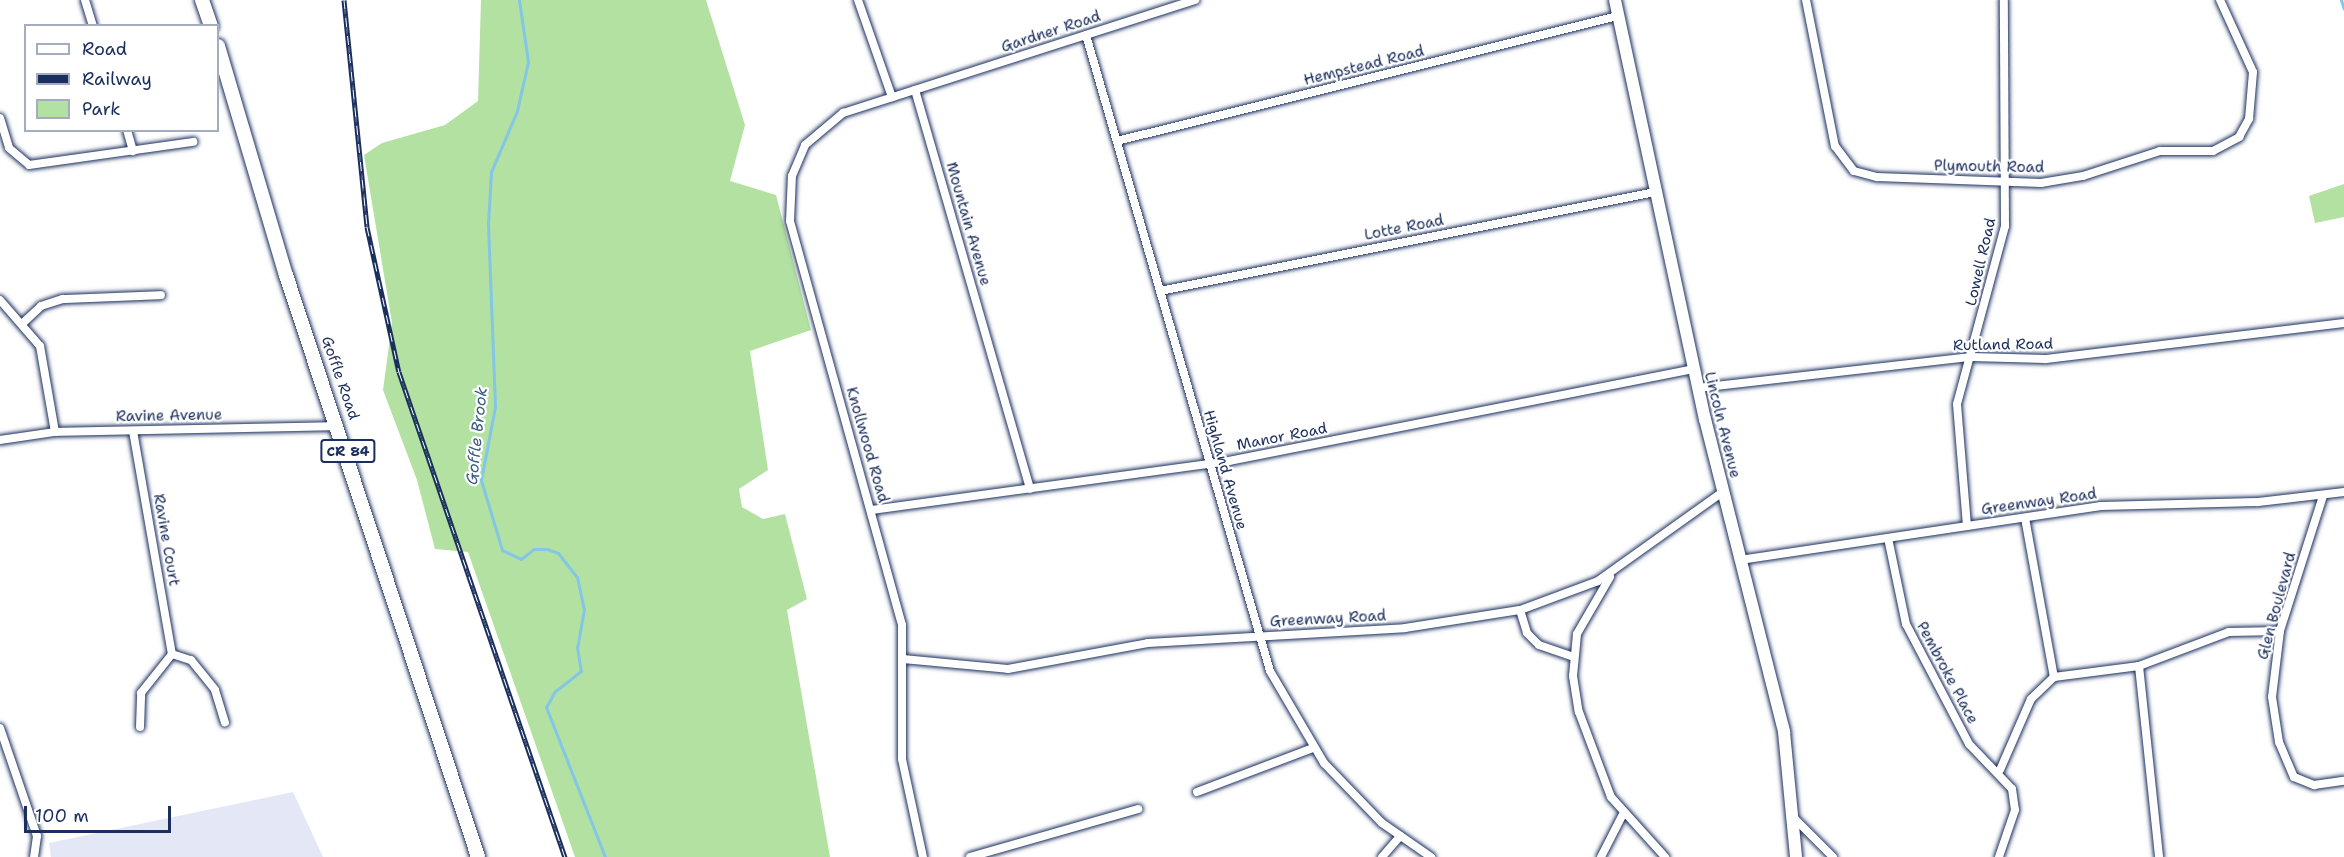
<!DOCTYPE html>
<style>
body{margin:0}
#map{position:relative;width:2344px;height:857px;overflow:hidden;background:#fff;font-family:"Shantell Sans",sans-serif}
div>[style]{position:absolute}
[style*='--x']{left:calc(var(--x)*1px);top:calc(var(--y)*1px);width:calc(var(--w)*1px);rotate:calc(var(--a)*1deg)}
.built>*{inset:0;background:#e4e7f6}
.green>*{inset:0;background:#b2e1a1}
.stream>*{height:3px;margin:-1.5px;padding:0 1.5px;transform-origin:1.5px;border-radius:1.5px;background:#84c6e5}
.roads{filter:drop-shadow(0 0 2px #1b2f5e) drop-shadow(0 0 2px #1b2f5e)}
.minor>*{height:8px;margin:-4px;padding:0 4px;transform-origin:4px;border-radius:4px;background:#fff}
.secondary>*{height:12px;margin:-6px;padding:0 6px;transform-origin:6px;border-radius:6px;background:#fff}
.primary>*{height:14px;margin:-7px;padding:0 7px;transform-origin:7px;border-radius:7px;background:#fff}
.rail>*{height:5px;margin-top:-2.5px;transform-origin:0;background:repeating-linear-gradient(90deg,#fff 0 9px,#1b2f5e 0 18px);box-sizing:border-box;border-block:2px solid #1b2f5e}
span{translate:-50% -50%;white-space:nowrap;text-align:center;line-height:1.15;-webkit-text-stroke:4.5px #fff;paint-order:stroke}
.shield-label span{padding:2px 4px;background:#fff;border:2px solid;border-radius:4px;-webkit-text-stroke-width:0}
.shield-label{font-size:14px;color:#1b2f5e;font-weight:700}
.street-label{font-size:15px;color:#1b2f5e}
.water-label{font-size:16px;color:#3a5c86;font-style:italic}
.legend{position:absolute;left:24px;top:24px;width:195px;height:108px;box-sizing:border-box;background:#fff;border:2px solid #a4acbf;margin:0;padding:8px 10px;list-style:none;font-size:18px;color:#1b2f5e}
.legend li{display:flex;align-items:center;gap:12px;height:30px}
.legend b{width:30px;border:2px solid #a4acbf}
.scale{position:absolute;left:24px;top:806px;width:147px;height:27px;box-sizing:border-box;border:3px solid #1b2f5e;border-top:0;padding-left:8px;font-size:18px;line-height:21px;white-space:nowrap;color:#1b2f5e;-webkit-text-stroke:4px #fff;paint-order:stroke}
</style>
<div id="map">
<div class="built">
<div style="clip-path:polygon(293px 792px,323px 857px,51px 857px,49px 843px)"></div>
</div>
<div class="green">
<div style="clip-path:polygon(481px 0,706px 0,745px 125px,730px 181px,776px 195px,811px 330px,750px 351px,768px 470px,739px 489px,742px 507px,763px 519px,785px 514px,807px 599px,787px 610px,830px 857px,575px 857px,468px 552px,435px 549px,417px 480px,383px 390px,392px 323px,364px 155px,382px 143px,445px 125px,478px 101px)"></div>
<div style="clip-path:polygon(2344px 184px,2344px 217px,2315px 223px,2309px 196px)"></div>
</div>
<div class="stream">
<div style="--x:519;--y:0;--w:63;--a:81.7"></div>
<div style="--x:528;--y:62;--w:50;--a:102.7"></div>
<div style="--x:517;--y:111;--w:66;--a:113.1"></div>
<div style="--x:491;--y:172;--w:52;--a:93.3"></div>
<div style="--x:488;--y:224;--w:183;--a:87.8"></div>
<div style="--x:495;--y:407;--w:74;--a:100.9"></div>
<div style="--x:481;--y:480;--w:73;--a:73.3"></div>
<div style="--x:502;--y:550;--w:21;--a:25"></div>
<div style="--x:521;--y:559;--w:16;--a:-38"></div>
<div style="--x:534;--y:549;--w:13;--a:0"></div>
<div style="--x:547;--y:549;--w:12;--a:20"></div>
<div style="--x:558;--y:553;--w:31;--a:52"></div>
<div style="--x:577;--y:577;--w:33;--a:78"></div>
<div style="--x:584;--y:609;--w:39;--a:100"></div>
<div style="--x:577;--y:647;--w:24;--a:81"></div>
<div style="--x:581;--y:671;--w:33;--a:142"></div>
<div style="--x:555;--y:691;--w:18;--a:119"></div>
<div style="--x:546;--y:707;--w:161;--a:68.5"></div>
<div style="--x:2341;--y:0;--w:9;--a:72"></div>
</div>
<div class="roads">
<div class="minor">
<div style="--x:85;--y:0;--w:27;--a:73"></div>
<div style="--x:858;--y:0;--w:103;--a:70.7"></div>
<div style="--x:1806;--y:0;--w:149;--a:78.8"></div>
<div style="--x:1835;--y:146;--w:31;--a:53"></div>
<div style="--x:1854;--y:171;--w:24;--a:15"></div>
<div style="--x:1877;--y:177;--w:164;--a:2.1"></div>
<div style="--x:2041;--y:183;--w:43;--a:-9.5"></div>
<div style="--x:2083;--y:176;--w:81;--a:-18"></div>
<div style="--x:2160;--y:151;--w:53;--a:0"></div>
<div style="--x:2213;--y:151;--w:30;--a:-28"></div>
<div style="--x:2239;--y:137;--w:21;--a:-61"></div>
<div style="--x:2249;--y:119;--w:47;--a:-85.1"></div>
<div style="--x:2253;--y:72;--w:79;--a:-114.6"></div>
<div style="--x:1086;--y:35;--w:662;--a:73.86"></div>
<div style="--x:1270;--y:671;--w:107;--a:59.6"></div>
<div style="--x:1324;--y:763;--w:83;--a:46"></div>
<div style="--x:1382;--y:823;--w:60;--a:34.8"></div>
<div style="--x:915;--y:90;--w:415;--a:73.9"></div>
<div style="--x:0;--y:118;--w:31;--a:73"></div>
<div style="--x:9;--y:148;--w:26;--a:40"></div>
<div style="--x:29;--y:165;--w:166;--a:-8"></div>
<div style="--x:127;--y:130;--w:22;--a:74"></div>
<div style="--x:1117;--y:141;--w:516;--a:-14.01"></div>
<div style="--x:1160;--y:291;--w:505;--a:-11.31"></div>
<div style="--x:0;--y:300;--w:61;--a:49"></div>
<div style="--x:40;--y:346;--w:87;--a:80.1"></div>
<div style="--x:24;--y:322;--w:23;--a:-43"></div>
<div style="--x:41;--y:306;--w:23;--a:-18"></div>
<div style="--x:63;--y:299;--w:98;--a:-2.3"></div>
<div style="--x:1698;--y:388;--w:275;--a:-6.5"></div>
<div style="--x:1971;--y:357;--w:75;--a:1.5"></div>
<div style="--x:2046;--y:359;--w:300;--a:-6.9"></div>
<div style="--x:133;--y:431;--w:226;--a:80.1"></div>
<div style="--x:0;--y:440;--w:56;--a:-8.3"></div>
<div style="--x:55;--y:432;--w:284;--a:-1.2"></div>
<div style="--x:2323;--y:496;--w:142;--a:107.7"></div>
<div style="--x:2280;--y:631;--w:66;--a:96.9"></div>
<div style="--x:2272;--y:697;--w:46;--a:81.2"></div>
<div style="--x:2279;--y:742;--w:38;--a:67"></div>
<div style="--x:2294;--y:777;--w:22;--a:22"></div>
<div style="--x:2314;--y:785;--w:30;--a:-8"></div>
<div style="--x:872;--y:510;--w:360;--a:-7.8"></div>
<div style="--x:1229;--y:461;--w:473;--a:-11.2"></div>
<div style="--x:2025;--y:518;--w:162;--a:79.7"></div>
<div style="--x:1967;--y:526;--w:122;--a:-94.7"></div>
<div style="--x:1957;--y:404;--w:184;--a:-74.9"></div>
<div style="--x:2005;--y:226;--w:226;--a:-90.3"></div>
<div style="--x:1888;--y:538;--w:88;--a:78.2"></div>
<div style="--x:1906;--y:624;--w:136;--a:62.3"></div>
<div style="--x:1969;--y:744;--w:62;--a:46.3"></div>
<div style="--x:2012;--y:789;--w:21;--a:82"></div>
<div style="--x:2015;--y:810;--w:50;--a:108.8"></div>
<div style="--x:1740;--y:560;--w:365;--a:-8.5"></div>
<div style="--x:2101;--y:506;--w:157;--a:-1.5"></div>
<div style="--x:2258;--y:502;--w:87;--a:-6.6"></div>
<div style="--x:1610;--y:577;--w:66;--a:120.1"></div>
<div style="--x:1577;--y:634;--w:42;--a:95.4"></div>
<div style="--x:1573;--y:676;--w:36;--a:81"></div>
<div style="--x:1579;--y:712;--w:91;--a:69.4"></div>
<div style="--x:1611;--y:797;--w:81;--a:48"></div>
<div style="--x:1520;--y:610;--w:24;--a:73"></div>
<div style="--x:1527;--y:633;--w:17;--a:45"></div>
<div style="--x:1539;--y:645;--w:36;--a:19"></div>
<div style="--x:172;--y:654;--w:20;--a:18"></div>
<div style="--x:191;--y:660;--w:38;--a:51"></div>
<div style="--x:215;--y:690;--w:34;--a:73"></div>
<div style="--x:903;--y:659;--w:105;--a:5.4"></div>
<div style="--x:1008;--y:669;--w:142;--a:-10.5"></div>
<div style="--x:1148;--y:643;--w:257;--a:-3.3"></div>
<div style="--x:1405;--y:628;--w:116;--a:-8.9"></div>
<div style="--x:1520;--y:610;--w:83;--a:-20.4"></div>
<div style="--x:1598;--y:581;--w:153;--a:-35.5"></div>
<div style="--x:2139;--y:666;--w:192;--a:84"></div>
<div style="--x:140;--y:727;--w:34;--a:-88"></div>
<div style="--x:141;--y:693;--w:50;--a:-51.5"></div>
<div style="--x:0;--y:728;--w:114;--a:71.1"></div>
<div style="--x:37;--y:836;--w:21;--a:98"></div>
<div style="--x:2000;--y:770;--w:77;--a:-66.4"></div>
<div style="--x:2031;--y:699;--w:32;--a:-44"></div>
<div style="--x:2054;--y:677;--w:86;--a:-7.4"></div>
<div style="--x:2139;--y:666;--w:96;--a:-20.7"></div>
<div style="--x:2229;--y:632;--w:51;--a:-1.1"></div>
<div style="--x:1197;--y:792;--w:124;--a:-20.8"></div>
<div style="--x:1792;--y:816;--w:58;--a:45"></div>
<div style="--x:923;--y:857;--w:100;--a:-102.1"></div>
<div style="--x:902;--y:759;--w:134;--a:-90"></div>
<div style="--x:902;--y:625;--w:419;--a:-105.5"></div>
<div style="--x:790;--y:221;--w:45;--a:-87.5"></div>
<div style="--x:792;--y:176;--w:34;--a:-67"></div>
<div style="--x:805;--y:145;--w:50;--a:-40.1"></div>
<div style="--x:843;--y:113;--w:370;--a:-17.8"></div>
<div style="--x:970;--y:857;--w:175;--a:-15.9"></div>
<div style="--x:1382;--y:857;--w:28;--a:-49"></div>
<div style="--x:1601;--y:857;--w:48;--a:-62.9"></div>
</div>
<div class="secondary">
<div style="--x:1615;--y:0;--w:429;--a:77.9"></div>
<div style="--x:1705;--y:419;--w:323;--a:75.8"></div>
<div style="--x:1784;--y:732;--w:126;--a:84.5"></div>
</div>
<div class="primary">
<div style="--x:202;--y:0;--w:28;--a:71"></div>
<div style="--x:218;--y:46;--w:239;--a:73.5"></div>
<div style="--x:286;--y:275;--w:613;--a:71.74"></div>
</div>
</div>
<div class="rail">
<div style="--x:344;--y:0;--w:228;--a:84.2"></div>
<div style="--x:367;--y:227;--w:148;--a:77.6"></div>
<div style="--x:399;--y:372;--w:513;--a:71.11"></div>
</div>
<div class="shield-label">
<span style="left:348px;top:451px">CR 84</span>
</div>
<div class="street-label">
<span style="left:1051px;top:32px;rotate:-18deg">Gardner Road</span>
<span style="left:1364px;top:66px;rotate:-14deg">Hempstead Road</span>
<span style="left:1989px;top:167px;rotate:1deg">Plymouth Road</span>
<span style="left:968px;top:224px;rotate:74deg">Mountain Avenue</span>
<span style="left:1404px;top:228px;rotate:-11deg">Lotte Road</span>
<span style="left:1981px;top:262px;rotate:-77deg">Lowell Road</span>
<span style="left:2003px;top:345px;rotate:-1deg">Rutland Road</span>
<span style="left:340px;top:378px;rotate:71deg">Goffle Road</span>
<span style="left:169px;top:416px;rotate:-1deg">Ravine Avenue</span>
<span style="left:1722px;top:425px;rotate:76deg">Lincoln Avenue</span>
<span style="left:1282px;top:437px;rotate:-11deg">Manor Road</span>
<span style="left:867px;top:445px;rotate:74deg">Knollwood Road</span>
<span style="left:1225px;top:470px;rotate:74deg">Highland Avenue</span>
<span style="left:2039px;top:502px;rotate:-8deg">Greenway Road</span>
<span style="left:166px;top:540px;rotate:80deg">Ravine Court</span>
<span style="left:2277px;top:606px;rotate:-75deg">Glen Boulevard</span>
<span style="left:1328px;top:619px;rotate:-3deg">Greenway Road</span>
<span style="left:1947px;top:673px;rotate:62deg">Pembroke Place</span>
</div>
<div class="water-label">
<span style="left:477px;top:436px;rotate:-84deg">Goffle Brook</span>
</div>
<ul class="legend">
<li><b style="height:8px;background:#fff"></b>Road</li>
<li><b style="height:8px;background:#1b2f5e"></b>Railway</li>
<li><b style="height:16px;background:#b2e1a1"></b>Park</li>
</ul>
<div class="scale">100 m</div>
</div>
